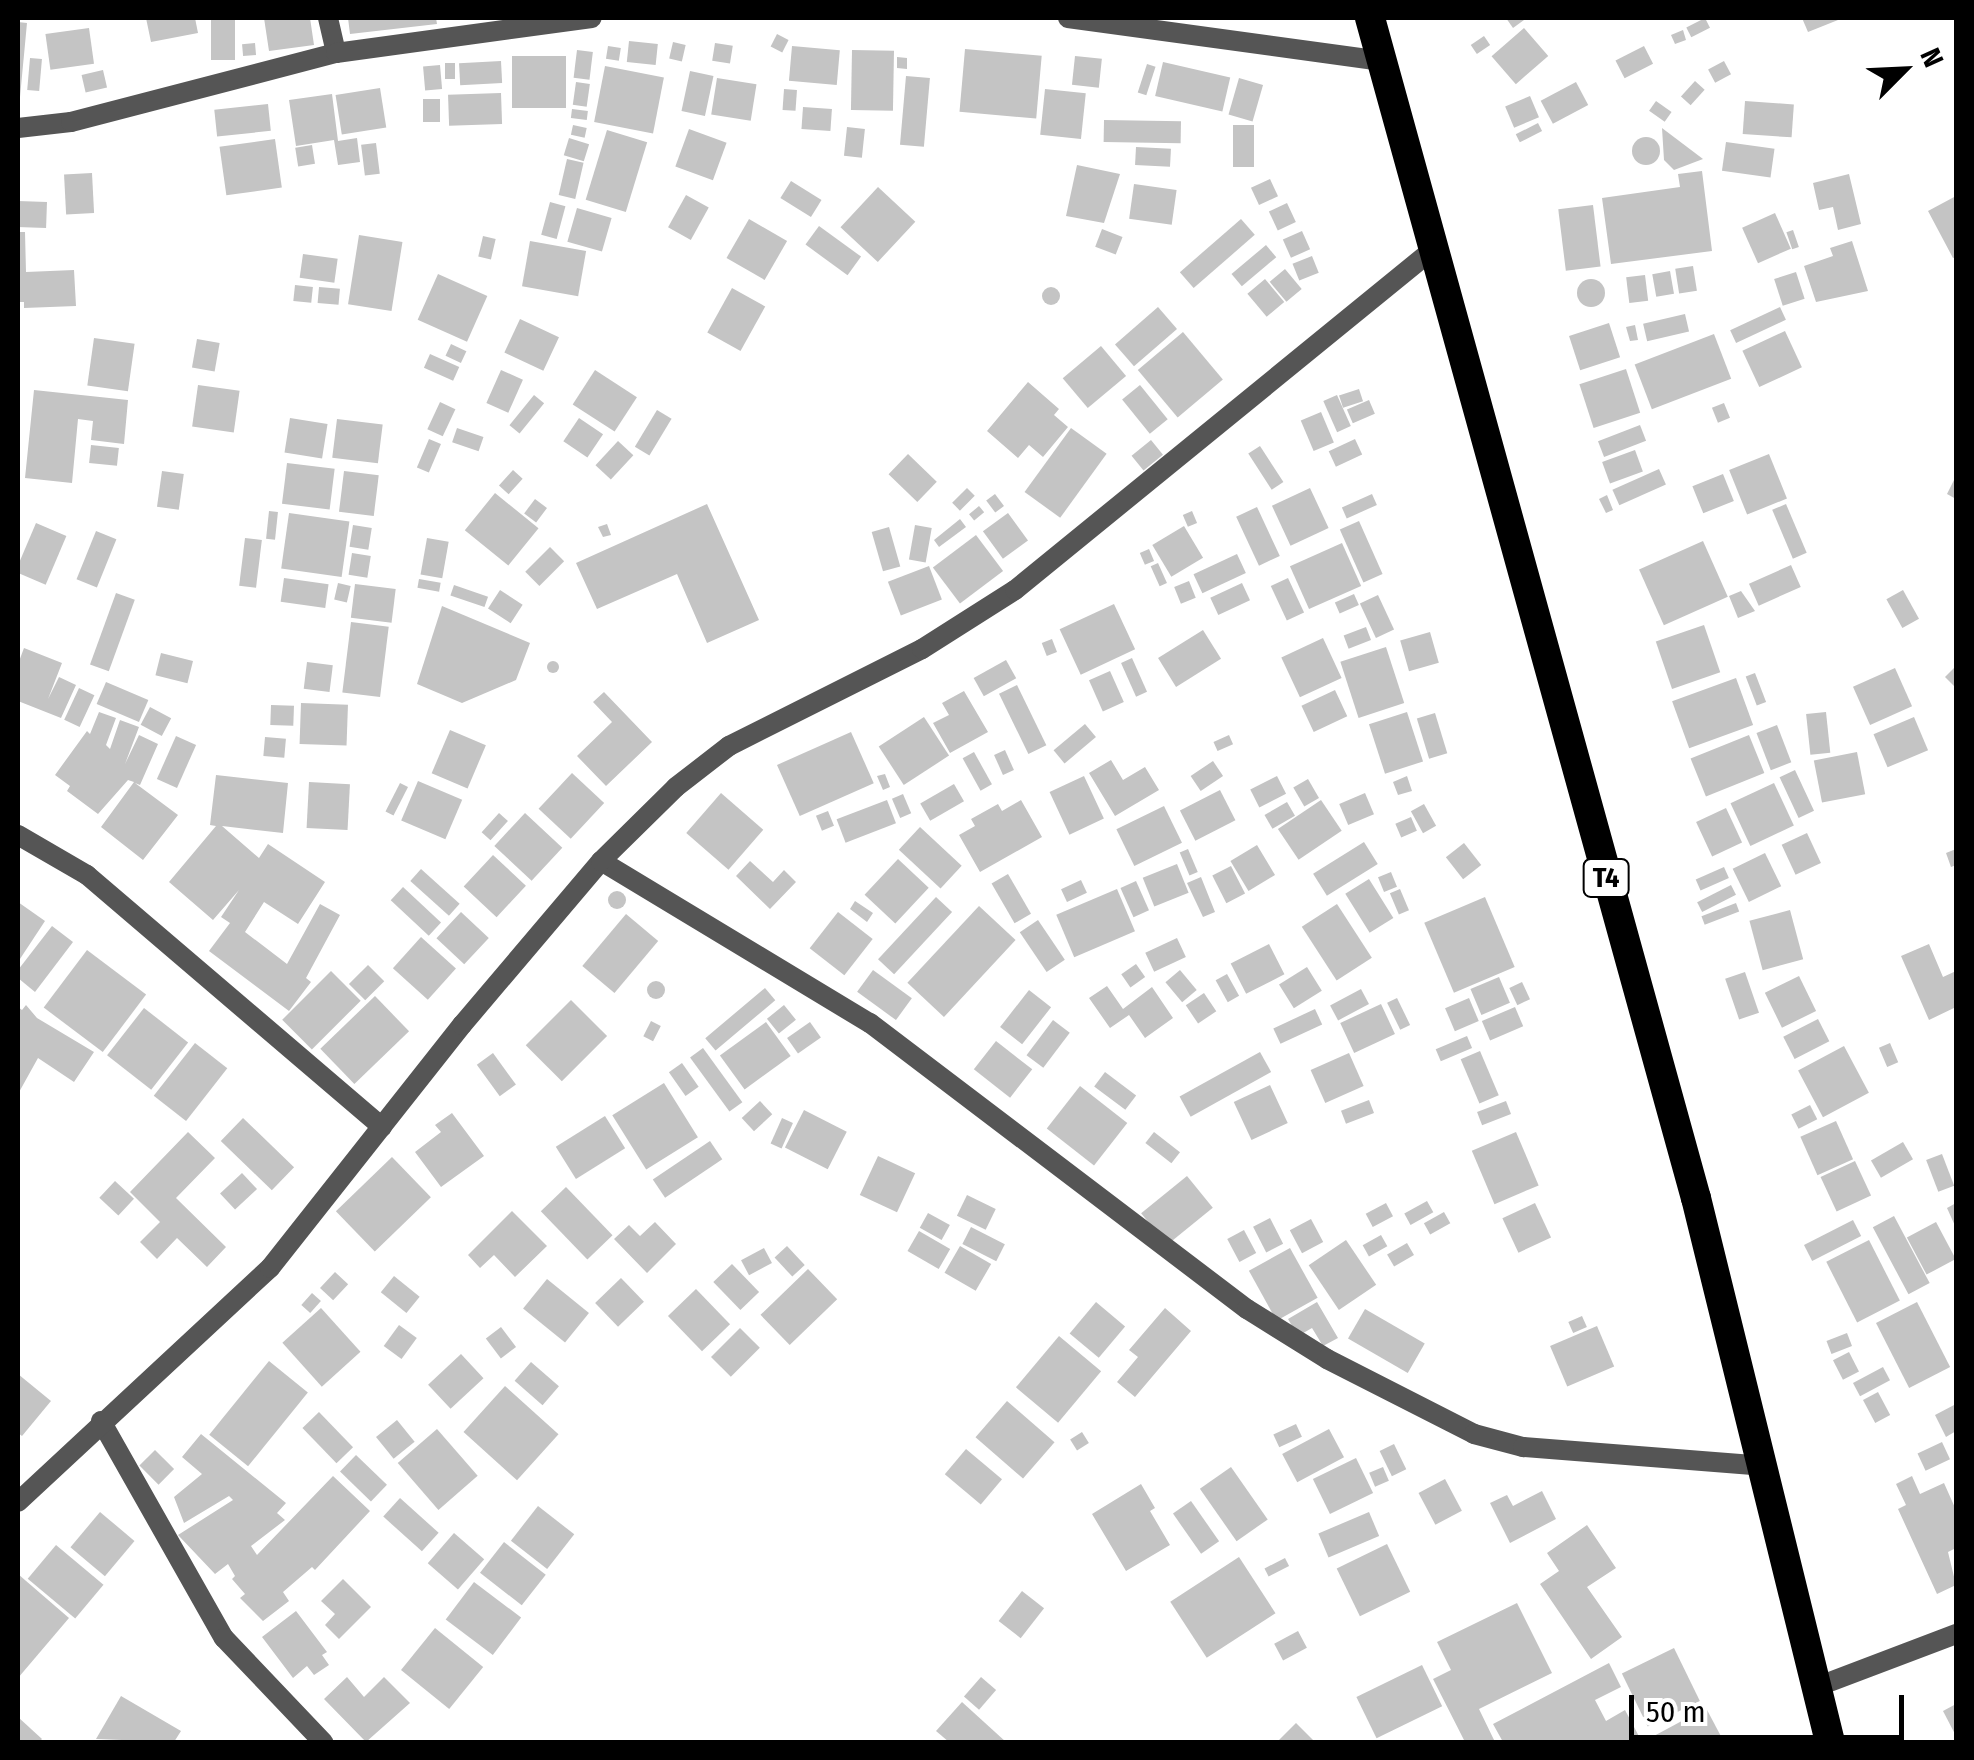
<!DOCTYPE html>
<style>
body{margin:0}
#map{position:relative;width:1974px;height:1760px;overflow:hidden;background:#fff;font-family:"Fira Sans Condensed",sans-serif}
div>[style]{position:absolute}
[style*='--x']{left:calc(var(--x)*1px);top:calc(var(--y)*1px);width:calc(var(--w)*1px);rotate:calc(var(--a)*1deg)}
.building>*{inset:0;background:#c4c4c4;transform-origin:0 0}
.round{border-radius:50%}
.street>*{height:20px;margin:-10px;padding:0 10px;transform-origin:10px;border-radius:10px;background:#555}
.highway>*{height:30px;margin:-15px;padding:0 15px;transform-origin:15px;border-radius:15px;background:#000}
span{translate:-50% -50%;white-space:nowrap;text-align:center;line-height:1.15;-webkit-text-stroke:8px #fff;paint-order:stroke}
.shield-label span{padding:2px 8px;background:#fff;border:2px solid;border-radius:8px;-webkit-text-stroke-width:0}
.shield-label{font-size:28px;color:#000;font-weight:700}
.frame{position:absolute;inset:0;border:20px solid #000;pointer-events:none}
.north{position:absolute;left:1854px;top:20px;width:100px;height:100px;-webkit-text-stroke:8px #fff;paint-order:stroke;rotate:66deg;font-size:28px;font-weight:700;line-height:40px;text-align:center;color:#000}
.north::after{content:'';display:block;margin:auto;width:35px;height:45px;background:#000;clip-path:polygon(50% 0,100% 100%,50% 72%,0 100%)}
.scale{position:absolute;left:1629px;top:1695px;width:275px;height:45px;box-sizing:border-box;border:5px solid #000;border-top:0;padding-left:12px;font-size:30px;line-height:35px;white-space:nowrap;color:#000;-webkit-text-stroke:8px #fff;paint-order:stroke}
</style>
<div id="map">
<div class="building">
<div style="clip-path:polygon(146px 18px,195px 18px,198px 33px,151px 42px)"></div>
<div style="left:211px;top:18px;width:24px;height:42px"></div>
<div style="clip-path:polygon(264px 18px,310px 18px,314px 45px,269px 51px)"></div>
<div style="clip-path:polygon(348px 18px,436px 18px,437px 24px,350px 34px)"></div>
<div style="clip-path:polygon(1506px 18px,1522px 18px,1524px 20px,1513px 28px)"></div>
<div style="left:1705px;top:18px;width:11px;height:21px;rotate:63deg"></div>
<div style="clip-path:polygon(1802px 18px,1843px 18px,1808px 32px)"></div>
<div style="clip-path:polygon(18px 22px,27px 23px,20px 97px,18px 97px)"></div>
<div style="left:89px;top:28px;width:36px;height:44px;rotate:82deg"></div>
<div style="left:1524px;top:28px;width:37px;height:43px;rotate:49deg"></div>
<div style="clip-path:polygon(1683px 30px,1686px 40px,1675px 44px,1671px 35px)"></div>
<div style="left:777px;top:34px;width:13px;height:14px;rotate:27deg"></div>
<div style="left:1484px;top:36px;width:11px;height:16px;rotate:56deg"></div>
<div style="left:629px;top:41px;width:29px;height:21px;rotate:6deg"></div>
<div style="left:673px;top:42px;width:13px;height:17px;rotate:13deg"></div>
<div style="left:255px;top:43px;width:12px;height:13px;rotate:85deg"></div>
<div style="left:715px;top:43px;width:18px;height:18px;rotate:9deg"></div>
<div style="left:608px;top:46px;width:13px;height:13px;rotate:9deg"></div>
<div style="left:792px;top:46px;width:48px;height:35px;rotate:5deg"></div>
<div style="left:1644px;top:46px;width:20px;height:32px;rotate:63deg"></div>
<div style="left:965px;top:49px;width:77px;height:63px;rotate:5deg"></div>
<div style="left:577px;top:50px;width:16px;height:28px;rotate:7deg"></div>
<div style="left:852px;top:50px;width:42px;height:60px;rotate:1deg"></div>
<div style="left:512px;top:56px;width:54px;height:52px"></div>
<div style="left:1075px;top:56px;width:27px;height:29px;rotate:6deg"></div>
<div style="clip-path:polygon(897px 57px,907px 58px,907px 69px,897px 68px)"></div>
<div style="left:30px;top:58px;width:12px;height:32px;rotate:5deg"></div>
<div style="left:501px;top:61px;width:22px;height:42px;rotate:87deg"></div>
<div style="left:1724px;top:61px;width:15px;height:18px;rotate:62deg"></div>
<div style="left:1163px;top:62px;width:69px;height:35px;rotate:13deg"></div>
<div style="left:445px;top:63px;width:10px;height:16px"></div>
<div style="left:1147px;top:64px;width:9px;height:30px;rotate:18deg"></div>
<div style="left:440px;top:65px;width:24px;height:17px;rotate:85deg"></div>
<div style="left:605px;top:66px;width:60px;height:57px;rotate:11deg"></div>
<div style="left:103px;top:70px;width:18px;height:22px;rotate:77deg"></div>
<div style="left:690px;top:71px;width:24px;height:41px;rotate:12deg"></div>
<div style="left:906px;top:76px;width:24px;height:69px;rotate:5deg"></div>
<div style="left:717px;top:78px;width:40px;height:37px;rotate:9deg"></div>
<div style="left:1239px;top:78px;width:25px;height:38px;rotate:16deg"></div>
<div style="left:1695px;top:81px;width:13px;height:21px;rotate:42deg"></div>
<div style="left:576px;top:82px;width:14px;height:23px;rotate:8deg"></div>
<div style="left:1576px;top:82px;width:26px;height:40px;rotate:62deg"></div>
<div style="left:380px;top:88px;width:40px;height:45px;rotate:81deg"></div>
<div style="left:784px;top:89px;width:13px;height:21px;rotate:4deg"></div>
<div style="left:1045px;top:89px;width:41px;height:46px;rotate:6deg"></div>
<div style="left:501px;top:93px;width:31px;height:53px;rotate:88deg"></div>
<div style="clip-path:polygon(332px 94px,338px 141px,357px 138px,360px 162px,338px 165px,334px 140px,296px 146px,289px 100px)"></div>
<div style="left:1530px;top:96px;width:23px;height:27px;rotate:67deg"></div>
<div style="left:423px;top:99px;width:17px;height:23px"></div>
<div style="left:1656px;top:101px;width:19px;height:12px;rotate:35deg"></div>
<div style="left:1745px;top:101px;width:49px;height:33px;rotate:4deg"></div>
<div style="left:268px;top:104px;width:27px;height:54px;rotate:84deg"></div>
<div style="left:803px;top:107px;width:29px;height:22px;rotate:4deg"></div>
<div style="left:572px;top:109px;width:16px;height:9px;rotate:7deg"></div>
<div style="left:1104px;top:120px;width:77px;height:22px;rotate:1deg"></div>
<div style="left:1538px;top:123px;width:9px;height:25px;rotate:63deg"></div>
<div style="left:573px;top:125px;width:14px;height:10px;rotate:12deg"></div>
<div style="left:1233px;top:125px;width:21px;height:42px"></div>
<div style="left:847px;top:127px;width:18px;height:29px;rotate:6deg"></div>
<div style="clip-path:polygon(1662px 128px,1703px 159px,1674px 170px,1664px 160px)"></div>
<div style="left:689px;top:129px;width:40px;height:40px;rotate:20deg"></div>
<div style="left:607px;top:130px;width:42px;height:73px;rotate:17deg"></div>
<div class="round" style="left:1632px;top:137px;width:28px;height:28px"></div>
<div style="left:569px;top:138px;width:21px;height:18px;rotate:17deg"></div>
<div style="left:275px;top:139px;width:49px;height:56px;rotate:82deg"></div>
<div style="left:1726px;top:142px;width:49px;height:29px;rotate:8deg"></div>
<div style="left:376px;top:143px;width:31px;height:15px;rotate:83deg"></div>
<div style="left:312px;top:145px;width:19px;height:17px;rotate:81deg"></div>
<div style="left:1136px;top:147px;width:35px;height:18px;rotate:3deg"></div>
<div style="left:567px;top:159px;width:17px;height:37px;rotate:13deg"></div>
<div style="clip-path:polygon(1077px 165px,1120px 174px,1104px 223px,1066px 216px)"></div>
<div style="clip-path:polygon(1702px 171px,1712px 251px,1611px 264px,1602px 198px,1680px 187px,1678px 174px)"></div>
<div style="left:92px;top:173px;width:40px;height:28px;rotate:87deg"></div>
<div style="clip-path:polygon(1849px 174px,1861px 224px,1838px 230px,1833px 207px,1819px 210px,1813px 183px)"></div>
<div style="left:1270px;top:179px;width:19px;height:21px;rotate:65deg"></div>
<div style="left:791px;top:181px;width:36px;height:20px;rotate:32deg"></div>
<div style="left:1134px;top:184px;width:43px;height:35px;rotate:8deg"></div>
<div style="left:878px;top:187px;width:51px;height:55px;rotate:43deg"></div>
<div style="left:686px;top:195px;width:26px;height:37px;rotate:29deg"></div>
<div style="clip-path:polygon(1956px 196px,1956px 257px,1953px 258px,1928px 211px)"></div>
<div style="left:18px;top:201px;width:29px;height:26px;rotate:2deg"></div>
<div style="left:550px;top:202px;width:16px;height:34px;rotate:15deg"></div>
<div style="left:1287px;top:203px;width:21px;height:20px;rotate:65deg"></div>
<div style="left:1593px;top:205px;width:62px;height:35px;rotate:83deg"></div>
<div style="left:577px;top:208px;width:36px;height:35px;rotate:16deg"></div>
<div style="left:1775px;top:213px;width:39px;height:36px;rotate:66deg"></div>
<div style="left:749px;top:219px;width:44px;height:45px;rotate:30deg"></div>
<div style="left:1241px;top:219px;width:21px;height:81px;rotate:49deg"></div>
<div style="left:819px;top:226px;width:52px;height:23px;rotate:36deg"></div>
<div style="left:1102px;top:229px;width:22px;height:19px;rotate:21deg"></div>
<div style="left:1793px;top:230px;width:18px;height:7px;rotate:71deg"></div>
<div style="left:1302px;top:231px;width:20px;height:21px;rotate:66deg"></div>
<div style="clip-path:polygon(18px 232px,25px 232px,26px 272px,74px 270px,76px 306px,24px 308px,24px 302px,18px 302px)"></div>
<div style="left:359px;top:235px;width:44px;height:70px;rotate:9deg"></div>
<div style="left:483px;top:236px;width:13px;height:21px;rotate:13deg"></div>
<div style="left:530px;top:241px;width:57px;height:46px;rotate:10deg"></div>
<div style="clip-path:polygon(1852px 241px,1868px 291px,1816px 302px,1804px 266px,1833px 256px,1830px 248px)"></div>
<div style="left:1266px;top:245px;width:16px;height:45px;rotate:50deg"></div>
<div style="left:303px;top:254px;width:35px;height:24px;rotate:8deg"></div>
<div style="left:1312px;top:256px;width:18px;height:21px;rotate:68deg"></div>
<div style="left:1693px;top:266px;width:25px;height:18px;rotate:81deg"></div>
<div style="left:1285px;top:269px;width:26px;height:20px;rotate:50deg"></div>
<div style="left:1670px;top:271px;width:23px;height:18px;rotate:80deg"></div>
<div style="left:1796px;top:272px;width:28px;height:23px;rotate:72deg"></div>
<div style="left:438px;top:274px;width:54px;height:50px;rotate:24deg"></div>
<div style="left:1645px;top:275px;width:26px;height:19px;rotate:83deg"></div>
<div class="round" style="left:1577px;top:279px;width:28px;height:28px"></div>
<div style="left:1265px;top:279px;width:30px;height:23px;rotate:50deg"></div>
<div style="left:295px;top:285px;width:18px;height:16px;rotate:6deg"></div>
<div class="round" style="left:1042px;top:287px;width:18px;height:18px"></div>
<div style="left:319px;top:287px;width:21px;height:16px;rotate:5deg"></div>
<div style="left:732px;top:288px;width:38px;height:51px;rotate:29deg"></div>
<div style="left:1158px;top:307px;width:29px;height:57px;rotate:49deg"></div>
<div style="left:1780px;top:307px;width:14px;height:55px;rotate:65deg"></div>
<div style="left:1685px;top:314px;width:18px;height:43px;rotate:77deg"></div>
<div style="left:520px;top:319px;width:43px;height:37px;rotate:25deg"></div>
<div style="left:1609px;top:323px;width:36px;height:42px;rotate:72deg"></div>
<div style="clip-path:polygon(1635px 325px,1638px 340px,1630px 341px,1626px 327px)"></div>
<div style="left:1785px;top:331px;width:40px;height:47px;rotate:65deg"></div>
<div style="left:1183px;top:332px;width:62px;height:59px;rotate:50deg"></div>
<div style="left:1714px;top:334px;width:48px;height:85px;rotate:69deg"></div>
<div style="left:94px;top:338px;width:41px;height:48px;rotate:8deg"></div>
<div style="left:197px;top:339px;width:23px;height:29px;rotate:10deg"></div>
<div style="left:451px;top:344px;width:17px;height:13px;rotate:25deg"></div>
<div style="left:1101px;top:346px;width:39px;height:50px;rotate:50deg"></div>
<div style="left:430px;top:354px;width:32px;height:15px;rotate:24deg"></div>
<div style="left:1626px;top:369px;width:46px;height:49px;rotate:72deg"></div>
<div style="left:501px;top:370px;width:24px;height:36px;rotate:24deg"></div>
<div style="left:595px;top:370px;width:50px;height:41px;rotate:33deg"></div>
<div style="clip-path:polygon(1028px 382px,1059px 409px,1054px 415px,1068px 427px,1043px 457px,1029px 445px,1018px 458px,987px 431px)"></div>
<div style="left:198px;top:385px;width:42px;height:42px;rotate:8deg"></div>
<div style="left:1140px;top:385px;width:44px;height:23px;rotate:51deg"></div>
<div style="left:1359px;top:389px;width:13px;height:21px;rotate:72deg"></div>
<div style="clip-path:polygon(34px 390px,128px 400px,124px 444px,91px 440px,93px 421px,78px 419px,72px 483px,25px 478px)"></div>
<div style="left:534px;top:395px;width:13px;height:39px;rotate:39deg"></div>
<div style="left:1337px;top:395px;width:34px;height:15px;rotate:66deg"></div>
<div style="left:1369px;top:400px;width:15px;height:24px;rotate:67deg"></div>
<div style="left:440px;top:402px;width:17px;height:30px;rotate:25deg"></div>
<div style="left:1724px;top:403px;width:16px;height:13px;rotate:68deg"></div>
<div style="left:657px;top:410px;width:17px;height:43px;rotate:31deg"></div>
<div style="left:1321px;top:412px;width:33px;height:22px;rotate:67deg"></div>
<div style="left:290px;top:418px;width:38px;height:35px;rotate:9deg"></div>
<div style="left:579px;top:418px;width:29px;height:28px;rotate:34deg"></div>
<div style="left:337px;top:419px;width:46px;height:39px;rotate:7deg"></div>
<div style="left:1640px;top:425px;width:17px;height:45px;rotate:69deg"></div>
<div style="left:457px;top:428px;width:28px;height:15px;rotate:19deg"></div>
<div style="left:1071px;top:428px;width:44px;height:79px;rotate:36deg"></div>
<div style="left:429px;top:439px;width:13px;height:31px;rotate:23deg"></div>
<div style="left:1355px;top:439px;width:17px;height:29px;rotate:65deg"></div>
<div style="left:1151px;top:440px;width:19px;height:25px;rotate:51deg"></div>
<div style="left:618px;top:441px;width:21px;height:33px;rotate:43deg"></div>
<div style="left:91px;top:445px;width:28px;height:18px;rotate:6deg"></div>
<div style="left:1260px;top:446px;width:43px;height:14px;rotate:57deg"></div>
<div style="left:1635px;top:450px;width:23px;height:35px;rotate:70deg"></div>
<div style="left:908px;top:454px;width:40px;height:28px;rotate:44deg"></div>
<div style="left:1769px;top:454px;width:48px;height:43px;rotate:68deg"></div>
<div style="left:287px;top:463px;width:48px;height:41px;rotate:7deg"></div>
<div style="left:1659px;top:469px;width:17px;height:51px;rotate:66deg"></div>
<div style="left:513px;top:470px;width:13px;height:21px;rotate:42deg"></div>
<div style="left:162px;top:471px;width:22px;height:36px;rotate:8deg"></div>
<div style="left:344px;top:471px;width:35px;height:41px;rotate:7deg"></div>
<div style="left:1723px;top:474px;width:29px;height:33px;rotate:68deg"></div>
<div style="clip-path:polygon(1956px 476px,1956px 499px,1947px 494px)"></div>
<div style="left:967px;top:488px;width:11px;height:21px;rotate:45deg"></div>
<div style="left:1310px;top:488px;width:44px;height:42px;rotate:65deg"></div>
<div style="left:495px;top:493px;width:56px;height:48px;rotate:39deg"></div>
<div style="left:995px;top:494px;width:15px;height:11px;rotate:53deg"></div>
<div style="left:1372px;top:494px;width:12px;height:33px;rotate:66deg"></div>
<div style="clip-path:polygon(1607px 495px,1613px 510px,1606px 513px,1599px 499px)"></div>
<div style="left:535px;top:499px;width:15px;height:18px;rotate:37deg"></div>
<div style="clip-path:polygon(707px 504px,759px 620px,707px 643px,677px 574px,597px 609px,576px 563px)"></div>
<div style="left:1786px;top:504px;width:53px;height:15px;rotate:67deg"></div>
<div style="left:979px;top:506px;width:8px;height:13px;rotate:50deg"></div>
<div style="left:1257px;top:507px;width:54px;height:23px;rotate:65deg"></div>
<div style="left:269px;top:511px;width:9px;height:28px;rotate:6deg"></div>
<div style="left:1192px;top:511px;width:13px;height:10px;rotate:67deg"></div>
<div style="left:289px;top:513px;width:61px;height:56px;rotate:8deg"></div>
<div style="left:1008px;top:513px;width:34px;height:31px;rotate:54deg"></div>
<div style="clip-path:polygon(960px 519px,966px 527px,939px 547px,934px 540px)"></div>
<div style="left:1359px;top:521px;width:58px;height:21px;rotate:66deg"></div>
<div style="left:36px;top:523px;width:33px;height:53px;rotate:23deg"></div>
<div style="clip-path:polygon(607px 524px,611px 535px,603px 537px,598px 527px)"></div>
<div style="left:353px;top:525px;width:19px;height:22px;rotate:9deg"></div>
<div style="left:915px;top:525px;width:17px;height:35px;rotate:10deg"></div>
<div style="left:1184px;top:526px;width:37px;height:37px;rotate:59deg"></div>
<div style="left:889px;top:527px;width:41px;height:18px;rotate:74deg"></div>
<div style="left:96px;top:531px;width:22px;height:52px;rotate:22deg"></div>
<div style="left:976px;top:535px;width:45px;height:54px;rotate:53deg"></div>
<div style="left:245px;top:538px;width:17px;height:48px;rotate:7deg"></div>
<div style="left:427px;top:538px;width:22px;height:37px;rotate:10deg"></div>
<div style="left:1703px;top:541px;width:61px;height:70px;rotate:66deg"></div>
<div style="left:1342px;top:543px;width:47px;height:57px;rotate:66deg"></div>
<div style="left:550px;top:547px;width:20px;height:35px;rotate:45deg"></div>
<div style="left:1149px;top:549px;width:13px;height:10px;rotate:67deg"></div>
<div style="left:352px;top:553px;width:19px;height:22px;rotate:9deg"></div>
<div style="left:1237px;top:554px;width:21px;height:48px;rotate:65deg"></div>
<div style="left:1158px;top:563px;width:22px;height:8px;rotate:66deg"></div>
<div style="left:1791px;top:565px;width:24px;height:46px;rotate:66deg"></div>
<div style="left:929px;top:566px;width:36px;height:44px;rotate:69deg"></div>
<div style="left:284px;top:578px;width:45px;height:24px;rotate:8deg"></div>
<div style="left:1288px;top:578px;width:38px;height:19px;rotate:65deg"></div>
<div style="left:419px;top:579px;width:22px;height:9px;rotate:10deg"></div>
<div style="left:1189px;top:581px;width:18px;height:16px;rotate:68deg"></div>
<div style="left:338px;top:583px;width:13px;height:17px;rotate:13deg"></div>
<div style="left:1242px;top:583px;width:19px;height:35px;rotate:65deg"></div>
<div style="left:355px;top:584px;width:41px;height:34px;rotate:7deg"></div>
<div style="left:454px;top:585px;width:36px;height:11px;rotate:19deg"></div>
<div style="left:500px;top:590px;width:27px;height:22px;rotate:33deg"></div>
<div style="left:1903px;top:590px;width:33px;height:19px;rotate:61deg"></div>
<div style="clip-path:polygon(1741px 591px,1755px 611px,1738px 618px,1729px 596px)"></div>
<div style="left:116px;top:593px;width:20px;height:76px;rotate:20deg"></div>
<div style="left:1354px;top:594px;width:12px;height:21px;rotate:66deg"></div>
<div style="left:1378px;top:595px;width:38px;height:20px;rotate:65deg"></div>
<div style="left:1114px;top:604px;width:50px;height:60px;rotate:65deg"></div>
<div style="clip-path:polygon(442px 606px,530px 643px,516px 680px,462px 703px,417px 684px)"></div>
<div style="left:351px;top:622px;width:38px;height:71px;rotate:7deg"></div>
<div style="left:1704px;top:625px;width:50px;height:51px;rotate:71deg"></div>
<div style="left:1366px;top:627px;width:14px;height:24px;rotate:69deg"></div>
<div style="left:1203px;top:630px;width:34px;height:53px;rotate:58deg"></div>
<div style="left:1430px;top:632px;width:32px;height:31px;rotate:74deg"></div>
<div style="left:1323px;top:638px;width:44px;height:46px;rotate:65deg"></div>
<div style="left:1052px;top:639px;width:14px;height:11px;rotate:69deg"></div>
<div style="left:1386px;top:647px;width:59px;height:48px;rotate:72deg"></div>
<div style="clip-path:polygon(24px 648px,62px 663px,48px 699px,59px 677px,76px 685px,61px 718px,18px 701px,18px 664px)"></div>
<div style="left:161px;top:653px;width:33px;height:23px;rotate:14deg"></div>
<div style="left:1132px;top:658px;width:37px;height:12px;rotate:66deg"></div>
<div style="left:1006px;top:660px;width:21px;height:37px;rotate:61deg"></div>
<div class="round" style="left:547px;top:661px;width:12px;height:12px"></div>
<div style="left:307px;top:662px;width:26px;height:27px;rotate:7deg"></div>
<div style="clip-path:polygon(1956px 666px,1956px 688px,1945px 677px)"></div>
<div style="left:1895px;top:668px;width:42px;height:46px;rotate:66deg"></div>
<div style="left:1110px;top:671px;width:34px;height:23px;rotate:66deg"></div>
<div style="left:1755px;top:673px;width:31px;height:10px;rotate:69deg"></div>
<div style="left:1736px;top:678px;width:50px;height:68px;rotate:70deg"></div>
<div style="left:106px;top:682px;width:46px;height:24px;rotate:23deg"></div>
<div style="left:1017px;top:685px;width:67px;height:20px;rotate:64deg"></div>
<div style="left:79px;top:688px;width:17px;height:35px;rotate:25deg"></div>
<div style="left:1335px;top:690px;width:29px;height:37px;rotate:65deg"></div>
<div style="clip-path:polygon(964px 691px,988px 732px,950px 753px,933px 723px,949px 715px,942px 703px)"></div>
<div style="clip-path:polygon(604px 692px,652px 742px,606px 786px,577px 756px,612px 722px,593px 702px)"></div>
<div style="left:301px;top:703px;width:47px;height:41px;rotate:2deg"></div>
<div style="left:271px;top:705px;width:23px;height:20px;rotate:2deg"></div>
<div style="left:150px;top:707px;width:24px;height:20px;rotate:28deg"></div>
<div style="clip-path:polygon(99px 712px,116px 718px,106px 745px,110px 749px,120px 720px,139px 727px,125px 764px,139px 735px,158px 744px,140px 785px,135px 783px,178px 815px,143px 860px,101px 827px,134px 782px,128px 780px,98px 814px,67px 791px,70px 786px,55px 775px,87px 731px,90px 734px)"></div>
<div style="left:1407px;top:712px;width:52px;height:40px;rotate:72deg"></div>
<div style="left:1826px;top:712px;width:41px;height:20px;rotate:84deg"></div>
<div style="left:1435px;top:713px;width:42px;height:19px;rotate:73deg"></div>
<div style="left:924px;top:717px;width:46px;height:54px;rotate:57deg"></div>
<div style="left:1914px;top:717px;width:36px;height:44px;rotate:67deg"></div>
<div style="left:1085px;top:724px;width:17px;height:41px;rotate:50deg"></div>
<div style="left:1777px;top:725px;width:40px;height:22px;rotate:69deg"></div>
<div style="left:450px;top:730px;width:39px;height:47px;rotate:23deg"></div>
<div style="left:851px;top:732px;width:56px;height:81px;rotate:66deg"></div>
<div style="left:1229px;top:735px;width:10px;height:17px;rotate:66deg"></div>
<div style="left:1749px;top:735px;width:41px;height:63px;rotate:68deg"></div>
<div style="left:176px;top:736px;width:22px;height:47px;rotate:24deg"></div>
<div style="left:265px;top:737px;width:21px;height:19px;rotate:5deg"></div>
<div style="left:1005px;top:750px;width:22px;height:12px;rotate:66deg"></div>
<div style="left:974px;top:752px;width:37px;height:13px;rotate:61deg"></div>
<div style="left:1857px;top:752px;width:43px;height:44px;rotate:79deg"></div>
<div style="clip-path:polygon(1111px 760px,1123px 780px,1145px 767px,1159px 790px,1115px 816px,1089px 773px)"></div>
<div style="left:1213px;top:761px;width:18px;height:27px;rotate:56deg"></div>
<div style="left:1795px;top:770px;width:45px;height:17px;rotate:65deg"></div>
<div style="left:572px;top:773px;width:44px;height:49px;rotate:43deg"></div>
<div style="clip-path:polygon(885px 774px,890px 787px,883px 790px,877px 776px)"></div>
<div style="clip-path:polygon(216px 775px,288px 783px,283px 833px,222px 826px,259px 858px,268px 844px,325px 882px,298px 924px,264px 902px,245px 932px,287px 964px,320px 904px,340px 915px,306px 978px,311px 982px,289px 1011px,209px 951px,230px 923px,221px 917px,239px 890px,213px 920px,169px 882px,216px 826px,210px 825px)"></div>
<div style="left:1084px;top:776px;width:47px;height:38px;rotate:65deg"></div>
<div style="left:1277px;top:776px;width:20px;height:30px;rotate:63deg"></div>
<div style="clip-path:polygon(1407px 776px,1412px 791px,1398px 795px,1393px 782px)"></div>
<div style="left:1308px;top:779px;width:22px;height:17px;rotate:60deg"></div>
<div style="left:418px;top:781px;width:48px;height:43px;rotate:23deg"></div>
<div style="left:309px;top:782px;width:41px;height:46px;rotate:3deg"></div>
<div style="left:400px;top:783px;width:9px;height:32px;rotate:27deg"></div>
<div style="left:1774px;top:783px;width:47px;height:48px;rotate:65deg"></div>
<div style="left:954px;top:784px;width:20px;height:39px;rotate:60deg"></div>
<div style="left:1220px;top:790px;width:34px;height:45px;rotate:63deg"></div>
<div style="left:721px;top:793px;width:56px;height:53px;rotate:41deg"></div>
<div style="left:1365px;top:793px;width:23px;height:28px;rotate:67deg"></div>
<div style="left:903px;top:794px;width:21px;height:12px;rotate:67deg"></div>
<div style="left:887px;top:800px;width:25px;height:54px;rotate:69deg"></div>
<div style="clip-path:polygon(1021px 800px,1042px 837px,980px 872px,959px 835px,975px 826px,971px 819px,998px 804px,1002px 811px)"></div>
<div style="left:1321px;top:800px;width:37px;height:52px;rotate:56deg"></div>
<div style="left:1287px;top:802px;width:16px;height:26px;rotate:60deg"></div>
<div style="left:1424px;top:804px;width:25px;height:15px;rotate:61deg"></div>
<div style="left:1164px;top:806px;width:41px;height:53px;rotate:64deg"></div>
<div style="left:1726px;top:808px;width:38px;height:33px;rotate:65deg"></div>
<div style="left:828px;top:811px;width:16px;height:13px;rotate:68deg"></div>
<div style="left:499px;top:813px;width:12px;height:26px;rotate:42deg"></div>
<div style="left:525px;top:813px;width:51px;height:45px;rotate:43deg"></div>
<div style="left:1411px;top:817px;width:15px;height:17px;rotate:67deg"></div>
<div style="left:920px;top:827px;width:57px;height:31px;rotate:43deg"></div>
<div style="left:1807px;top:833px;width:33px;height:28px;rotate:65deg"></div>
<div style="left:1364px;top:842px;width:26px;height:60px;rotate:58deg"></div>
<div style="left:1464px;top:843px;width:28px;height:23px;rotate:52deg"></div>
<div style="left:1257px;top:845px;width:35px;height:31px;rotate:59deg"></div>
<div style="left:1188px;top:849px;width:25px;height:9px;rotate:67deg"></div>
<div style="clip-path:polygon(1956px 849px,1956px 865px,1951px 867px,1946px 853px)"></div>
<div style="left:1765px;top:853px;width:37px;height:36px;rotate:64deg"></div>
<div style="left:493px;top:855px;width:45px;height:43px;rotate:43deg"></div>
<div style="left:898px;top:859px;width:42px;height:49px;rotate:43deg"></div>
<div style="clip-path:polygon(750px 861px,773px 882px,784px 870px,796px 882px,770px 909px,736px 876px)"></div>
<div style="left:1177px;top:864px;width:31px;height:37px;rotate:68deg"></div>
<div style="left:1231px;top:866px;width:31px;height:21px;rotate:63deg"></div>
<div style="left:1724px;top:867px;width:12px;height:31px;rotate:66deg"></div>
<div style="left:421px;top:869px;width:52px;height:16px;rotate:42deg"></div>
<div style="left:1391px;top:872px;width:16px;height:14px;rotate:68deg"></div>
<div style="left:1008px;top:874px;width:46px;height:19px;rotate:60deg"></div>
<div style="clip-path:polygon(1201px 877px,1215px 912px,1203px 917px,1187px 883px)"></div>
<div style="left:1369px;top:879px;width:46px;height:28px;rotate:58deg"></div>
<div style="left:1081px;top:880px;width:14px;height:22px;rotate:65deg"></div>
<div style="left:1136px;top:881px;width:32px;height:17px;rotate:66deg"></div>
<div style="left:1731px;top:885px;width:11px;height:38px;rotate:63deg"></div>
<div style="left:403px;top:887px;width:52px;height:18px;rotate:43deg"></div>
<div style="left:1117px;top:889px;width:46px;height:66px;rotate:67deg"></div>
<div style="left:1400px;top:889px;width:23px;height:11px;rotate:67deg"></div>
<div class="round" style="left:608px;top:891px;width:18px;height:18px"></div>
<div style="left:936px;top:897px;width:22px;height:85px;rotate:43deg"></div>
<div style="left:1485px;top:897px;width:76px;height:66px;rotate:67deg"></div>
<div style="clip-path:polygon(855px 901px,873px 913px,867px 922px,850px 909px)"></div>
<div style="clip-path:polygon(18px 902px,45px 921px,18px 962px)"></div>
<div style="left:1736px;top:903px;width:9px;height:37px;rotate:69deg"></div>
<div style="left:1337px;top:904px;width:64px;height:42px;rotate:57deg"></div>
<div style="left:979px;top:906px;width:50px;height:105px;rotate:43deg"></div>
<div style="left:1790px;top:910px;width:51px;height:42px;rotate:75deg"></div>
<div style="left:461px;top:912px;width:38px;height:36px;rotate:43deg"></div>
<div style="left:838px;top:912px;width:44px;height:46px;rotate:38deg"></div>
<div style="left:626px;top:914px;width:42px;height:68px;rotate:40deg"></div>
<div style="left:1038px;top:920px;width:48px;height:22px;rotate:56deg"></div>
<div style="clip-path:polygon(52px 926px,73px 942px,35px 992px,18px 978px,18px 970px)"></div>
<div style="left:421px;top:937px;width:47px;height:42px;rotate:42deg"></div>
<div style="left:1177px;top:938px;width:21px;height:35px;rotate:65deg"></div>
<div style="left:1269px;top:944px;width:34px;height:43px;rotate:63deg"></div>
<div style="clip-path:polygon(1929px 944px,1943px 977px,1956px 971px,1956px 1007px,1929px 1020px,1901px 956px)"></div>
<div style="left:87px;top:950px;width:74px;height:72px;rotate:37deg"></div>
<div style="left:1136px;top:964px;width:16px;height:18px;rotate:55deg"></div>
<div style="left:368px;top:965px;width:23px;height:27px;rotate:45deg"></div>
<div style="left:1307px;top:967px;width:28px;height:33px;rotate:58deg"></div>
<div style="left:873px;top:970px;width:48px;height:27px;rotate:36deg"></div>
<div style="left:1180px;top:970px;width:26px;height:19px;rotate:50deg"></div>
<div style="left:331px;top:971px;width:42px;height:69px;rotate:45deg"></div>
<div style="left:1745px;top:972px;width:43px;height:21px;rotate:71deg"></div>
<div style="left:1227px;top:974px;width:25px;height:13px;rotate:61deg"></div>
<div style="left:1799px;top:976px;width:39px;height:38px;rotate:64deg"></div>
<div style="left:1499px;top:977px;width:28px;height:31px;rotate:67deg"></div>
<div class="round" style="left:647px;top:981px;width:18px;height:18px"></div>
<div style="left:1522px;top:982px;width:19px;height:14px;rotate:65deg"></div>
<div style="clip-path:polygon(1107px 986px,1123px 1009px,1152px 987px,1173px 1018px,1145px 1038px,1129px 1015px,1110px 1028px,1089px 998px)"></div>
<div style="left:765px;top:988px;width:16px;height:78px;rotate:50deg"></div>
<div style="left:1361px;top:989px;width:17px;height:35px;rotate:62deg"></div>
<div style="left:1029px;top:990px;width:28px;height:47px;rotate:38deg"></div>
<div style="left:1204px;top:993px;width:22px;height:22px;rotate:56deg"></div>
<div style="left:375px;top:996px;width:49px;height:76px;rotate:46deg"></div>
<div style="left:1397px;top:998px;width:30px;height:11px;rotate:64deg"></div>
<div style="left:1469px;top:998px;width:25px;height:26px;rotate:67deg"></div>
<div style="left:571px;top:1000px;width:51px;height:64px;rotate:45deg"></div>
<div style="left:1381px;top:1004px;width:33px;height:45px;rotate:65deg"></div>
<div style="clip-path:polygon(26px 1005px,37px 1018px,94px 1052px,74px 1082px,38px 1058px,18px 1094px,18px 1007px,22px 1010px)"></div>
<div style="left:784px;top:1005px;width:19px;height:22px;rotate:51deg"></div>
<div style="left:1515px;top:1007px;width:21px;height:36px;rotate:67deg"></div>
<div style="left:144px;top:1008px;width:56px;height:60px;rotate:38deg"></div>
<div style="left:1315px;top:1009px;width:17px;height:46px;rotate:65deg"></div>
<div style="left:1818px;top:1019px;width:25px;height:39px;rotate:63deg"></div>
<div style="left:1053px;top:1020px;width:21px;height:44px;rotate:37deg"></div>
<div style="left:651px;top:1021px;width:11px;height:17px;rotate:27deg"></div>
<div style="left:766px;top:1022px;width:42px;height:57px;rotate:54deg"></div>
<div style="left:810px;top:1022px;width:19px;height:28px;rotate:55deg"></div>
<div style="left:1467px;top:1036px;width:13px;height:34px;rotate:67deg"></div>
<div style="left:996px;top:1041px;width:46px;height:36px;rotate:38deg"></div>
<div style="left:195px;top:1043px;width:41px;height:67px;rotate:38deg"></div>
<div style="left:1890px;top:1043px;width:21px;height:12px;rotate:67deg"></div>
<div style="left:1844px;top:1046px;width:53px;height:52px;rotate:62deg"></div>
<div style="left:703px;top:1048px;width:67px;height:16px;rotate:54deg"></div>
<div style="left:1480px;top:1051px;width:48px;height:21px;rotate:67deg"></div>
<div style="left:1260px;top:1052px;width:23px;height:92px;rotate:61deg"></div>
<div style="left:493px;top:1053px;width:39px;height:20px;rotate:54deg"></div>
<div style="left:1349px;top:1053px;width:36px;height:42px;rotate:66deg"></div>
<div style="left:682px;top:1063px;width:29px;height:16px;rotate:55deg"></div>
<div style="left:1105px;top:1072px;width:39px;height:18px;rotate:37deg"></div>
<div style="left:664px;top:1083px;width:64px;height:61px;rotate:58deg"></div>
<div style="left:1270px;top:1085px;width:42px;height:40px;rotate:65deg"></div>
<div style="left:1080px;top:1086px;width:60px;height:54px;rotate:38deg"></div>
<div style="left:1369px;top:1100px;width:14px;height:30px;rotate:69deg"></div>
<div style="left:760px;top:1101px;width:18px;height:25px;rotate:47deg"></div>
<div style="left:1506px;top:1101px;width:14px;height:31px;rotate:69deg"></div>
<div style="left:1810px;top:1105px;width:16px;height:21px;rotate:63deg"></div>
<div style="left:804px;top:1110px;width:48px;height:42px;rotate:27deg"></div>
<div style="clip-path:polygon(452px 1113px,484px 1156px,441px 1187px,415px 1152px,441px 1132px,435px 1125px)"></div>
<div style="left:605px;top:1116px;width:38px;height:58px;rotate:58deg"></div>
<div style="left:243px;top:1118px;width:71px;height:32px;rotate:44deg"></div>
<div style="left:782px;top:1118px;width:12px;height:28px;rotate:24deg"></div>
<div style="left:1836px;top:1121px;width:42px;height:39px;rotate:66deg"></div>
<div style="clip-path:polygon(188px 1132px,215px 1158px,176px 1198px,226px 1247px,207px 1267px,177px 1238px,157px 1259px,140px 1242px,160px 1222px,130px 1192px)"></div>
<div style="left:1154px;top:1132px;width:33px;height:14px;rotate:38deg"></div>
<div style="left:1516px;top:1132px;width:58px;height:48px;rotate:67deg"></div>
<div style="left:710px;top:1141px;width:22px;height:69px;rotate:56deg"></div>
<div style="left:1903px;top:1142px;width:20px;height:37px;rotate:60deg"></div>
<div style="left:1942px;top:1154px;width:34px;height:17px;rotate:69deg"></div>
<div style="left:878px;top:1156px;width:41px;height:43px;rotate:25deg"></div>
<div style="left:392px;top:1157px;width:56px;height:78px;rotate:46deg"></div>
<div style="left:1855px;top:1161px;width:38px;height:38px;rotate:65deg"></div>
<div style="left:242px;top:1173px;width:22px;height:30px;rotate:47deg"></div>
<div style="left:1187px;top:1176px;width:41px;height:59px;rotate:51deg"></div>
<div style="left:115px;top:1181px;width:26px;height:23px;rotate:43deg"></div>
<div style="left:566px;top:1187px;width:67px;height:35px;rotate:46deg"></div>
<div style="left:967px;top:1195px;width:32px;height:23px;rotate:26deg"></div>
<div style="left:1427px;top:1201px;width:13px;height:26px;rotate:61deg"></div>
<div style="left:1386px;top:1203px;width:15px;height:23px;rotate:62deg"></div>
<div style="left:1535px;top:1203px;width:38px;height:36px;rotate:65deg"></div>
<div style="clip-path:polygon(1956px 1203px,1956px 1228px,1947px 1208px)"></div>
<div style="clip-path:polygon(512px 1211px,547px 1246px,515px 1277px,494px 1255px,480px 1268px,468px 1255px)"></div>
<div style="left:1444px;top:1212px;width:13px;height:23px;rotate:61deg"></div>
<div style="left:928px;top:1213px;width:25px;height:17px;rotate:29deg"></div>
<div style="left:1894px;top:1216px;width:76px;height:24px;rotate:62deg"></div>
<div style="left:1270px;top:1218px;width:29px;height:19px;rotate:63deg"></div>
<div style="left:1311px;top:1219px;width:26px;height:24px;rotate:62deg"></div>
<div style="left:1853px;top:1220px;width:18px;height:55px;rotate:63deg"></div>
<div style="clip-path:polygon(655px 1222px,676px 1244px,647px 1273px,614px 1239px,629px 1225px,640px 1236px)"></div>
<div style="left:1936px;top:1222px;width:42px;height:33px;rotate:62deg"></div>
<div style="left:971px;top:1227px;width:38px;height:19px;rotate:27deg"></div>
<div style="left:1244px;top:1230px;width:26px;height:19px;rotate:62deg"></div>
<div style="left:919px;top:1231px;width:36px;height:23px;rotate:30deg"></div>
<div style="left:1381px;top:1235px;width:13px;height:21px;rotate:61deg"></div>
<div style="left:1346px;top:1240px;width:54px;height:45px;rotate:56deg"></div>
<div style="left:1869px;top:1240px;width:68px;height:48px;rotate:63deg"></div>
<div style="left:1407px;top:1243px;width:14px;height:23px;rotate:60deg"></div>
<div style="left:787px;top:1246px;width:26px;height:17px;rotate:47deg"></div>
<div style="left:960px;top:1246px;width:36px;height:31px;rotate:30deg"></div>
<div style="left:764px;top:1248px;width:17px;height:26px;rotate:62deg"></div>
<div style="left:1290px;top:1248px;width:57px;height:47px;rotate:61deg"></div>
<div style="left:732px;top:1264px;width:39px;height:26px;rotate:46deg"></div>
<div style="left:808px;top:1269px;width:42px;height:66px;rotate:46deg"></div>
<div style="left:335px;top:1272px;width:18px;height:22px;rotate:43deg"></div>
<div style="left:394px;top:1276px;width:33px;height:21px;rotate:39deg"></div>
<div style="left:621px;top:1278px;width:33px;height:36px;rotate:46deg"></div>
<div style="left:547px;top:1279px;width:54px;height:38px;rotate:39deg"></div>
<div style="left:696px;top:1289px;width:49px;height:39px;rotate:46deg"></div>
<div style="left:312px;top:1293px;width:12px;height:16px;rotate:42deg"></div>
<div style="left:1096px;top:1302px;width:38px;height:41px;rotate:40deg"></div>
<div style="clip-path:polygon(1317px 1302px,1338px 1338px,1323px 1346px,1312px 1328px,1298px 1336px,1288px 1319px)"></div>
<div style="left:1917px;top:1302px;width:73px;height:46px;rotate:63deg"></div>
<div style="left:321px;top:1308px;width:59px;height:52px;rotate:48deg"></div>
<div style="clip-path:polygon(1165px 1308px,1191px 1331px,1135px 1397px,1117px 1382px,1138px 1357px,1129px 1350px)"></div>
<div style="left:1365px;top:1309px;width:69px;height:34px;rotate:30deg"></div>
<div style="left:1582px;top:1316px;width:12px;height:15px;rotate:66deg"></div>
<div style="left:399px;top:1325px;width:22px;height:26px;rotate:36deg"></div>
<div style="left:1597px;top:1326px;width:44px;height:51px;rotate:67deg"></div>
<div style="left:501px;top:1327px;width:25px;height:19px;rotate:53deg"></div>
<div style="left:740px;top:1328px;width:28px;height:41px;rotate:45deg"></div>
<div style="left:1847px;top:1333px;width:14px;height:22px;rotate:69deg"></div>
<div style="left:1059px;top:1336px;width:55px;height:67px;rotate:40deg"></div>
<div style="left:1849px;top:1352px;width:22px;height:18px;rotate:63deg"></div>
<div style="left:461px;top:1354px;width:33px;height:45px;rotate:47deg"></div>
<div style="left:269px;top:1361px;width:50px;height:95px;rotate:39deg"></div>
<div style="left:531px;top:1362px;width:37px;height:25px;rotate:41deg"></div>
<div style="left:1883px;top:1367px;width:15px;height:34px;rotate:62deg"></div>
<div style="clip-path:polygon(18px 1374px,51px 1401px,22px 1436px,18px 1433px)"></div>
<div style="left:505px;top:1386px;width:72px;height:62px;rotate:42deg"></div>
<div style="left:1878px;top:1392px;width:26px;height:17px;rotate:62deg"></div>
<div style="left:1007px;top:1401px;width:63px;height:48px;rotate:41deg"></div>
<div style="clip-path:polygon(1956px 1404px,1956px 1431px,1946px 1437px,1935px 1415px)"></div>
<div style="left:319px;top:1412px;width:49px;height:23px;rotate:46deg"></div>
<div style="left:397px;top:1420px;width:28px;height:27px;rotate:51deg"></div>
<div style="left:1296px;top:1424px;width:14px;height:25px;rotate:65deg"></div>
<div style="left:437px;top:1429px;width:62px;height:52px;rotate:49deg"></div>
<div style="left:1329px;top:1429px;width:32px;height:53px;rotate:62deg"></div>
<div style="left:1082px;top:1432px;width:13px;height:14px;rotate:58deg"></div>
<div style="clip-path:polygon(201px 1434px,286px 1503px,277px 1513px,285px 1520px,251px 1546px,257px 1555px,333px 1476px,370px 1511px,315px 1570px,312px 1567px,283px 1592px,289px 1601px,263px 1621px,240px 1598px,245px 1594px,232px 1579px,235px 1576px,228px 1564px,215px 1574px,178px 1535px,233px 1500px,229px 1496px,184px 1523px,174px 1497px,202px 1474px,182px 1457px)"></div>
<div style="left:1942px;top:1442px;width:19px;height:27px;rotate:65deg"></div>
<div style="left:1394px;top:1444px;width:28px;height:16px;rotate:64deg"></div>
<div style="left:966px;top:1449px;width:47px;height:33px;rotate:40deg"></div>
<div style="left:155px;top:1450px;width:27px;height:22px;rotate:45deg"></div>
<div style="left:356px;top:1455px;width:43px;height:23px;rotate:44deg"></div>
<div style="left:1356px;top:1458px;width:39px;height:48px;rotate:64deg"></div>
<div style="left:1231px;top:1467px;width:64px;height:38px;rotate:55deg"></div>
<div style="left:1383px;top:1467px;width:15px;height:15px;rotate:67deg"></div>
<div style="clip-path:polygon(1912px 1476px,1920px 1494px,1944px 1483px,1956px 1510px,1956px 1548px,1948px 1552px,1956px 1585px,1937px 1594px,1898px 1509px,1906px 1505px,1896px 1484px)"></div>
<div style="left:1445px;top:1479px;width:36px;height:30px;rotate:62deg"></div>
<div style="clip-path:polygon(1141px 1484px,1155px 1508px,1150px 1511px,1170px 1545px,1126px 1571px,1092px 1514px)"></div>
<div style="clip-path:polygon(1542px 1491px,1556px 1519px,1510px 1543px,1490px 1503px,1507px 1495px,1513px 1506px)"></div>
<div style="left:400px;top:1498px;width:52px;height:25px;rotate:42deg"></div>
<div style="left:1191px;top:1501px;width:49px;height:22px;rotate:55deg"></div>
<div style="left:538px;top:1506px;width:46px;height:44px;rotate:38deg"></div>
<div style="left:100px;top:1512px;width:45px;height:46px;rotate:40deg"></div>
<div style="left:1369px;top:1512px;width:26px;height:55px;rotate:67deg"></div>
<div style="clip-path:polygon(1587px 1525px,1616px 1568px,1587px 1587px,1622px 1637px,1591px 1659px,1540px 1584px,1559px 1571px,1547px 1553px)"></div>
<div style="left:454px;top:1533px;width:40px;height:40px;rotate:41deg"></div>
<div style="left:504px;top:1542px;width:53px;height:39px;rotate:38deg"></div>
<div style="left:1387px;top:1544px;width:53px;height:56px;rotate:64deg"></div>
<div style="left:56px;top:1545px;width:62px;height:44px;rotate:40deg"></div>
<div style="left:1239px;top:1557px;width:67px;height:82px;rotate:57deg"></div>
<div style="left:1285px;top:1558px;width:9px;height:23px;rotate:63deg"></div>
<div style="clip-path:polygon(18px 1574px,69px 1618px,18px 1678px)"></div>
<div style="clip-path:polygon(343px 1579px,371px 1607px,339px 1639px,325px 1625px,335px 1614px,321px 1601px)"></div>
<div style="left:474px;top:1582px;width:59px;height:47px;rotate:37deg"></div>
<div style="left:1022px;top:1591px;width:28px;height:38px;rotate:38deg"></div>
<div style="clip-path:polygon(1517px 1603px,1552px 1673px,1479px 1709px,1495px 1742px,1465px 1742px,1433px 1679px,1451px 1670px,1437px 1642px)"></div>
<div style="clip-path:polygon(296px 1611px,327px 1652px,322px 1655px,329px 1665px,314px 1675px,307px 1666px,293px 1678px,262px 1637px)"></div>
<div style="left:435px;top:1628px;width:62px;height:54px;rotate:39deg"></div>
<div style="left:1298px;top:1631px;width:19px;height:27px;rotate:62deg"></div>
<div style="left:1674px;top:1648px;width:59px;height:58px;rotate:64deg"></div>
<div style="clip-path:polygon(1609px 1663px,1621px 1687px,1595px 1700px,1606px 1721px,1625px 1710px,1642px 1742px,1503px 1742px,1493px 1724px)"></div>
<div style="left:1422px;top:1665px;width:46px;height:73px;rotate:64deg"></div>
<div style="clip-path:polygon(347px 1677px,364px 1697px,384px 1677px,410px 1703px,366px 1742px,324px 1699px)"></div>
<div style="left:981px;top:1677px;width:20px;height:26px;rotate:41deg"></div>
<div style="clip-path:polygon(121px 1696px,181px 1731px,174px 1742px,96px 1739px)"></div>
<div style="clip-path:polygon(962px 1702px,1006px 1742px,949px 1742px,936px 1731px)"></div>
<div style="clip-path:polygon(1956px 1704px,1956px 1736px,1943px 1711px)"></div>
<div style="clip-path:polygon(1706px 1708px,1724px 1742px,1655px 1742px,1652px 1737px)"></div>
<div style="clip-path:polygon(18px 1717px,42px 1739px,39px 1742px,18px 1742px)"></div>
<div style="clip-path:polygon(1296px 1723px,1315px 1742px,1277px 1742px)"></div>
</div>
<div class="street">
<div style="--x:328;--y:18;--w:36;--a:77"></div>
<div style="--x:1068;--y:18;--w:317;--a:7.8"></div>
<div style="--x:18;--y:128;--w:53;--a:-6.5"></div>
<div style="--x:71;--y:122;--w:274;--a:-14.6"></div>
<div style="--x:336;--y:53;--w:258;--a:-7.8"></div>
<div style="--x:18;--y:835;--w:80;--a:30.1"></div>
<div style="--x:87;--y:875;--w:388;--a:40.5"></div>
<div style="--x:601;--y:861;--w:314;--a:31.1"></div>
<div style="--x:870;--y:1023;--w:473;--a:37.2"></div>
<div style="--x:1247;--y:1309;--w:94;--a:32"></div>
<div style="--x:1327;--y:1359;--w:165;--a:27"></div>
<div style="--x:1474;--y:1434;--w:51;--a:14.9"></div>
<div style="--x:1523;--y:1447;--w:240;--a:4.5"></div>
<div style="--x:101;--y:1421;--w:249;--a:60.5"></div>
<div style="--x:224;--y:1638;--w:144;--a:46.4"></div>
<div style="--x:18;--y:1502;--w:344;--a:-42.9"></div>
<div style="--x:270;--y:1268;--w:310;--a:-51.7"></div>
<div style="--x:462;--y:1025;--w:215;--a:-49.7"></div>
<div style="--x:601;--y:861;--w:105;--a:-44.6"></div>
<div style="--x:676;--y:787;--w:67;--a:-37.7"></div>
<div style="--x:729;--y:746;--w:216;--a:-26.7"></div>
<div style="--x:922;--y:649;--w:110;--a:-32.4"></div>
<div style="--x:1015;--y:590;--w:537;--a:-39.18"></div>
<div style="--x:1819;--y:1686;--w:147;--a:-20.8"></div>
</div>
<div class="highway">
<div style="--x:1370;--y:18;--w:1224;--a:74.56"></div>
<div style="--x:1696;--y:1198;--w:560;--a:76.16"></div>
</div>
<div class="shield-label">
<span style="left:1606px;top:878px">T4</span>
</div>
<div class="frame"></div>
<div class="north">N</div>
<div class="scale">50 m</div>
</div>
